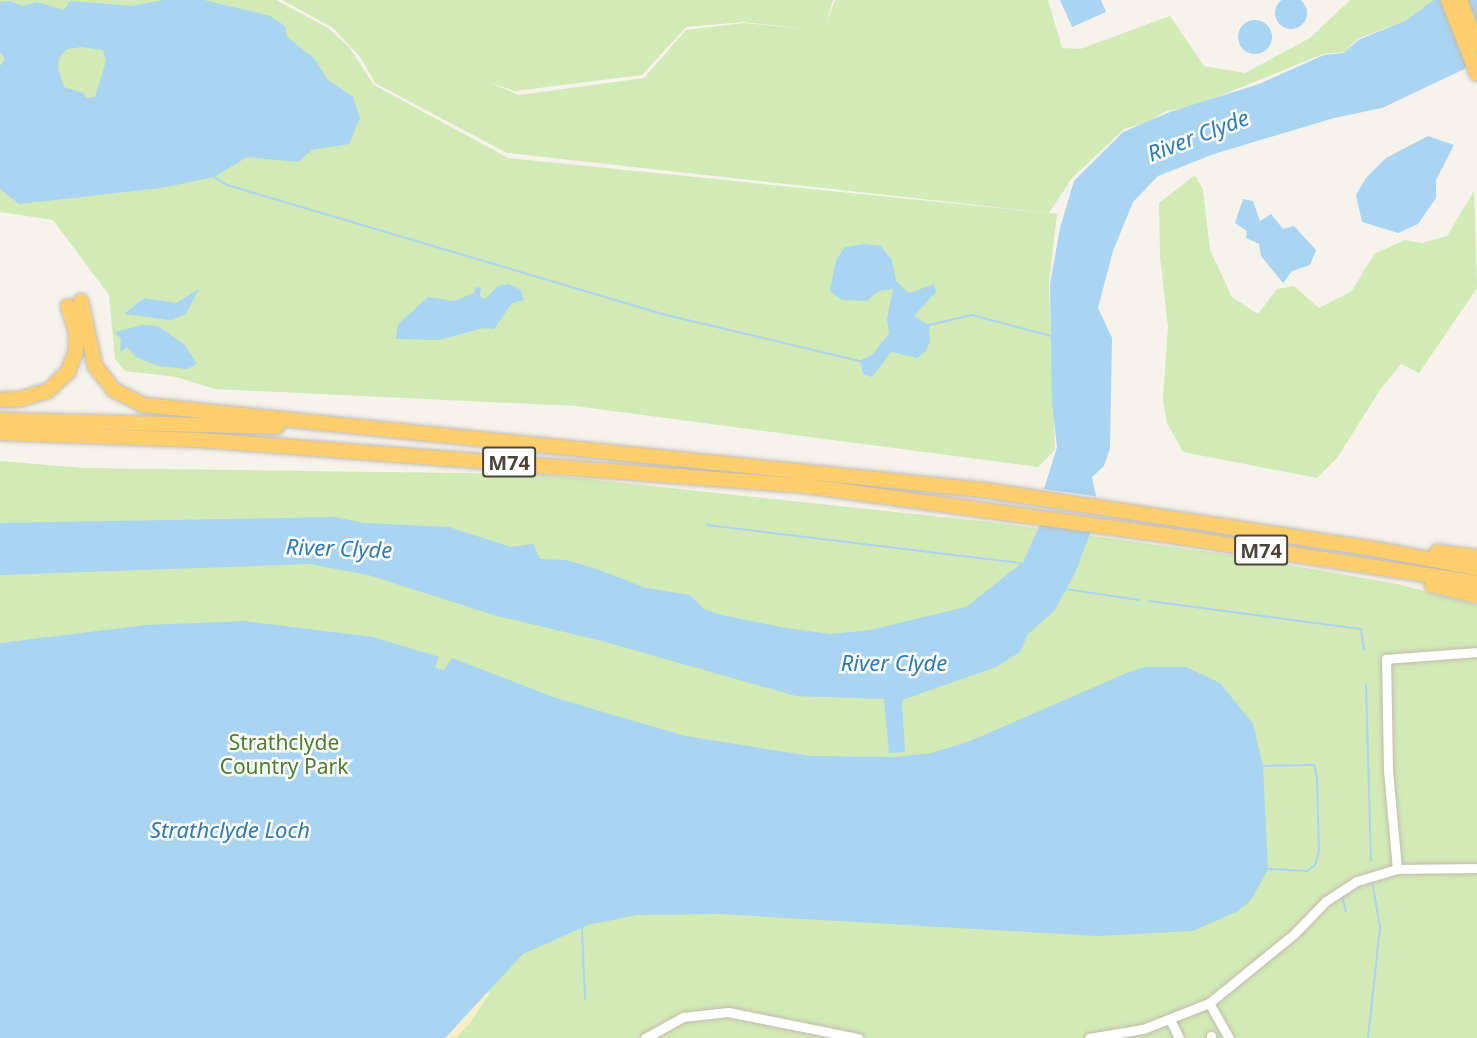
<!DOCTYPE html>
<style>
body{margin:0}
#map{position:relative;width:1477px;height:1038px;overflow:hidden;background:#f6f3ec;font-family:"Noto Sans",sans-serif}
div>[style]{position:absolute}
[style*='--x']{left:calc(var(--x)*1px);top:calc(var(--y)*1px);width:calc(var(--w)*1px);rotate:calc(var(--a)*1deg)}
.green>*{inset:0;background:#d2eab5}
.sand>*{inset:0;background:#f9efc9}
.water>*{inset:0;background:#a9d4f2}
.round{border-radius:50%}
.pier>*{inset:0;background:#f6f3ec;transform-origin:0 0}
.stream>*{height:2px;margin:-1px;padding:0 1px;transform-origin:1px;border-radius:1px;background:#a9d4f2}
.roads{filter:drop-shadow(0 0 2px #c2bbae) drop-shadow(0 0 2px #c2bbae)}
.minor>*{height:9px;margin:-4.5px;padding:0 4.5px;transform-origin:4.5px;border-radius:4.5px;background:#fff}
.highway>*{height:14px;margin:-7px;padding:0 7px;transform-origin:7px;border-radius:7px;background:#ffcf6e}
span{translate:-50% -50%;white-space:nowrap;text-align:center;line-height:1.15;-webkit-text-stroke:5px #fff;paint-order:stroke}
.shield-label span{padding:2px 4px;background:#fff;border:2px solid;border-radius:4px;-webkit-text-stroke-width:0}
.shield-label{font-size:20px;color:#4b4439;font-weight:700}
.park-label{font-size:21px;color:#4a7f2a}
.water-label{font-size:22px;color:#2e7ab2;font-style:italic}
</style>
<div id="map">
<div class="green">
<div style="clip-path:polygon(0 0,276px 0,328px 28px,349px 47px,374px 85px,508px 158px,1057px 214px,1049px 283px,1055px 450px,1038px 467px,575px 406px,215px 389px,176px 377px,125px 371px,115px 359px,109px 295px,53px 220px,0 212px)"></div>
<div style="clip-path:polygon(evenodd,282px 0,833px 0,826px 23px,835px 0,1048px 0,1062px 48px,1080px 49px,1170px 16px,1204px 66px,1245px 73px,1310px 38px,1350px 0,1433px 0,1407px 20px,1357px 39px,1345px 52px,1323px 54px,1192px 107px,1166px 111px,1148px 122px,1124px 129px,1072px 178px,1049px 213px,507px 153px,375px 83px,361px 58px,333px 28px,282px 0,744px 22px,816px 30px,744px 23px,686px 30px,644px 78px,519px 95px,488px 82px,515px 91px,642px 75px,686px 27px,744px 22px)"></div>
<div style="clip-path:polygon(1195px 175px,1203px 190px,1210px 250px,1232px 297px,1258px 314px,1277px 289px,1294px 286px,1319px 308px,1352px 291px,1374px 254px,1405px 240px,1422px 243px,1447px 236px,1474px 191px,1477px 288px,1419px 373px,1401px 364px,1382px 387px,1337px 458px,1317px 478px,1183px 452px,1167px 423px,1163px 399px,1168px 328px,1160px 257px,1159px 203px)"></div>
<div style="clip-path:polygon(0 461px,84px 468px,538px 474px,990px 522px,1237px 556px,1398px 584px,1477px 605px,1477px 1038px,0 1038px)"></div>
</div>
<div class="sand">
<div style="clip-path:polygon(488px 989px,489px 994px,470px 1023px,455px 1038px,446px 1038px)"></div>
</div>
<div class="water">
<div class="round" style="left:1275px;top:-3px;width:32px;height:32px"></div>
<div style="clip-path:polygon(evenodd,164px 0,204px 0,270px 16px,285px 26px,287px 37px,314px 58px,328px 80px,353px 97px,360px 118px,349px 144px,312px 150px,298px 162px,247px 157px,214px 177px,161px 188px,19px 204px,0 189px,0 66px,5px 59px,0 52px,0 2px,9px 1px,23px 6px,37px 2px,64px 10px,70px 1px,131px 6px,164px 0,82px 47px,103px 50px,106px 61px,95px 97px,86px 98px,83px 93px,64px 87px,58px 68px,59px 58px,67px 49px,82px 47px)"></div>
<div style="clip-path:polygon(1060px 0,1101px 0,1106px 12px,1072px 27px)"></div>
<div style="clip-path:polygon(1433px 0,1477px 0,1477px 63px,1382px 108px,1334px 118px,1214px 154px,1158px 176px,1133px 202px,1113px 251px,1098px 308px,1112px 338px,1110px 448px,1104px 466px,1092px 477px,1096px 496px,1091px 531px,1075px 573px,1054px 611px,1028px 634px,1020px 652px,996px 667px,902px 700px,905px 752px,889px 753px,884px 699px,796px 696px,602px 641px,497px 616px,368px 575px,310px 564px,0 575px,0 523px,335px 517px,364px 523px,449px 527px,511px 547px,533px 544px,540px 559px,566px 560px,597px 569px,646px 588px,690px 595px,704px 609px,721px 615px,786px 628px,831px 634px,870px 630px,966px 607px,1023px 562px,1040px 525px,1044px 489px,1057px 447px,1052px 403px,1050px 284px,1060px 228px,1074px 181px,1123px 132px,1170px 112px,1259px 84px,1324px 55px,1344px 53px,1358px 40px,1407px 20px)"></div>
<div class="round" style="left:1238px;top:20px;width:34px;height:34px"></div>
<div style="clip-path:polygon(1428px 136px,1454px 145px,1436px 180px,1436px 198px,1418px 224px,1398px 233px,1362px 222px,1356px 195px,1366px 178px,1386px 158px)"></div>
<div style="clip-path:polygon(1243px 199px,1253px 201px,1260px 221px,1271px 214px,1283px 229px,1294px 226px,1316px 250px,1310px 265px,1292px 271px,1283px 283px,1261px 256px,1259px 244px,1246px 238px,1247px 231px,1235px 223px)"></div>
<div style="clip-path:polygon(865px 244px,881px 246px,892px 260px,896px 281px,909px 293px,934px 284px,936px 292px,914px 316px,929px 325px,930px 342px,925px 352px,917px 358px,891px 352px,872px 377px,863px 374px,860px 361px,873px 354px,889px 333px,887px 319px,893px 289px,879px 291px,867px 301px,842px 300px,830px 291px,836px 260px,845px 247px)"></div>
<div style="clip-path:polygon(509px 284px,521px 290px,524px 300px,512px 303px,494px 329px,484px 328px,438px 340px,396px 339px,398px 324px,428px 297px,454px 301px,474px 293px,476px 287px,481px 288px,480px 296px,485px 299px,498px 286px)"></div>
<div style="clip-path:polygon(199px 289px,186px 314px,171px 320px,124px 314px,144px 298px,176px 303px)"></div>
<div style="clip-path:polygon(142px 325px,158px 326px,171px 335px,185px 345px,197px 364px,187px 369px,158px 366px,136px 357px,127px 347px,120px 353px,121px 339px,115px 332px)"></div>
<div style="clip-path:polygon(245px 621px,373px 637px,439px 657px,435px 667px,439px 669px,444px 670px,452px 658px,556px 698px,685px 736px,811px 756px,896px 757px,931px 753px,970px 741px,1129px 672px,1145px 667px,1186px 667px,1220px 683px,1253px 724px,1263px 766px,1268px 869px,1251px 900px,1238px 911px,1193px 931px,1097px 936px,719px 914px,637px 915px,588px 925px,523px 954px,445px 1038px,0 1038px,0 643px,146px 625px)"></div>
</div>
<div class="pier">
<div style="left:1044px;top:489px;width:52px;height:36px;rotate:8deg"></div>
</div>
<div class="stream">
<div style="--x:214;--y:177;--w:15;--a:32"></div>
<div style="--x:227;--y:185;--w:454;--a:16.5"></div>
<div style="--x:662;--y:314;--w:204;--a:13.4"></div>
<div style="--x:929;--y:325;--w:44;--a:-13.1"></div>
<div style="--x:972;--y:315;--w:82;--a:14.9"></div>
<div style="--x:707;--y:525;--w:318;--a:6.9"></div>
<div style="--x:1065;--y:589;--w:75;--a:8.5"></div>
<div style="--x:1149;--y:601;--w:214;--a:7.5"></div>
<div style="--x:1361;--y:629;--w:21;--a:82"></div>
<div style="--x:1366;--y:684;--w:177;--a:88.4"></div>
<div style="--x:1263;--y:766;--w:51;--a:-1.1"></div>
<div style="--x:1314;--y:765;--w:12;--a:76"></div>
<div style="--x:1317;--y:777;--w:74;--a:88.5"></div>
<div style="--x:1319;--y:851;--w:15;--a:106"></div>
<div style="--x:1315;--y:865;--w:10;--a:143"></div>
<div style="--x:1307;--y:871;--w:39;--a:-177"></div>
<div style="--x:1342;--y:895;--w:17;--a:77"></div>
<div style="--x:582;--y:928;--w:71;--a:87.6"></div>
<div style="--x:1368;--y:1038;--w:112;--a:-83.8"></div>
<div style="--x:1380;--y:927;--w:48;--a:-99.7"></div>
</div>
<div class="roads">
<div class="minor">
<div style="--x:1397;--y:869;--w:99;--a:-95.2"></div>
<div style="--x:1388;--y:770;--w:111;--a:-91"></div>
<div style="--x:1386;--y:659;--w:91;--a:-4.4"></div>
<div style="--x:1209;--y:1003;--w:40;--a:60.3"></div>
<div style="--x:1170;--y:1020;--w:20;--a:63"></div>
<div style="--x:645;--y:1038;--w:43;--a:-28.9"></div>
<div style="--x:683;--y:1017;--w:45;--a:-6.3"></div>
<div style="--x:728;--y:1012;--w:133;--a:11.3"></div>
<div style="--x:1089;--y:1038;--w:55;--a:-9.5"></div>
<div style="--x:1143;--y:1029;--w:71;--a:-21.5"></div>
<div style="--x:1209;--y:1003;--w:109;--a:-39.1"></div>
<div style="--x:1294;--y:934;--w:46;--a:-45.9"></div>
<div style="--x:1326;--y:901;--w:37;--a:-33"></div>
<div style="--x:1357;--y:881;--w:42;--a:-16.7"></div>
<div style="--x:1397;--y:869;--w:80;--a:-0.7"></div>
<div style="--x:1211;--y:1038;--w:2;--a:-90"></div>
</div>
<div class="highway">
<div style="--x:1448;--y:0;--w:79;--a:68.6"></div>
<div style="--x:1460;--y:0;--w:48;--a:69.3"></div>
<div style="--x:81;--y:301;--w:66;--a:77.8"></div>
<div style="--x:95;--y:366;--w:31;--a:52"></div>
<div style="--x:114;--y:390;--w:33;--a:27"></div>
<div style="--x:143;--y:405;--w:845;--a:5.77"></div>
<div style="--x:984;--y:490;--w:389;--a:8.6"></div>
<div style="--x:1369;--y:548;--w:110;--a:10.5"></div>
<div style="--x:0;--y:400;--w:21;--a:-3"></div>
<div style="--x:21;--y:399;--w:28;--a:-17"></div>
<div style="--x:48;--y:391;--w:28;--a:-44"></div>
<div style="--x:68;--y:372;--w:22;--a:-69"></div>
<div style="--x:76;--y:351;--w:20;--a:-90"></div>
<div style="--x:76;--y:331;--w:26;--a:-108"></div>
<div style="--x:0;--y:420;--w:277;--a:1.4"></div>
<div style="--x:0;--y:433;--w:200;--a:2"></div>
<div style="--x:200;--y:440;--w:609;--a:4.33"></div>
<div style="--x:807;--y:486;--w:348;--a:7.8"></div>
<div style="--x:1152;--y:533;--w:329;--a:8.7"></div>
<div style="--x:1437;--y:552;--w:40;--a:7.1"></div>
<div style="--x:1432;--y:585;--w:46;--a:13.7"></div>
</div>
</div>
<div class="shield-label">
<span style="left:509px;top:462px">M74</span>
<span style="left:1261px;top:550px">M74</span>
</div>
<div class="park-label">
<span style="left:284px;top:754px">Strathclyde<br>Country Park</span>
</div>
<div class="water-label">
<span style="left:1198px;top:135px;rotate:-21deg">River Clyde</span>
<span style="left:339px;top:548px;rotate:2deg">River Clyde</span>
<span style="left:894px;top:663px">River Clyde</span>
<span style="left:230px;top:830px">Strathclyde Loch</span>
</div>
</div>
